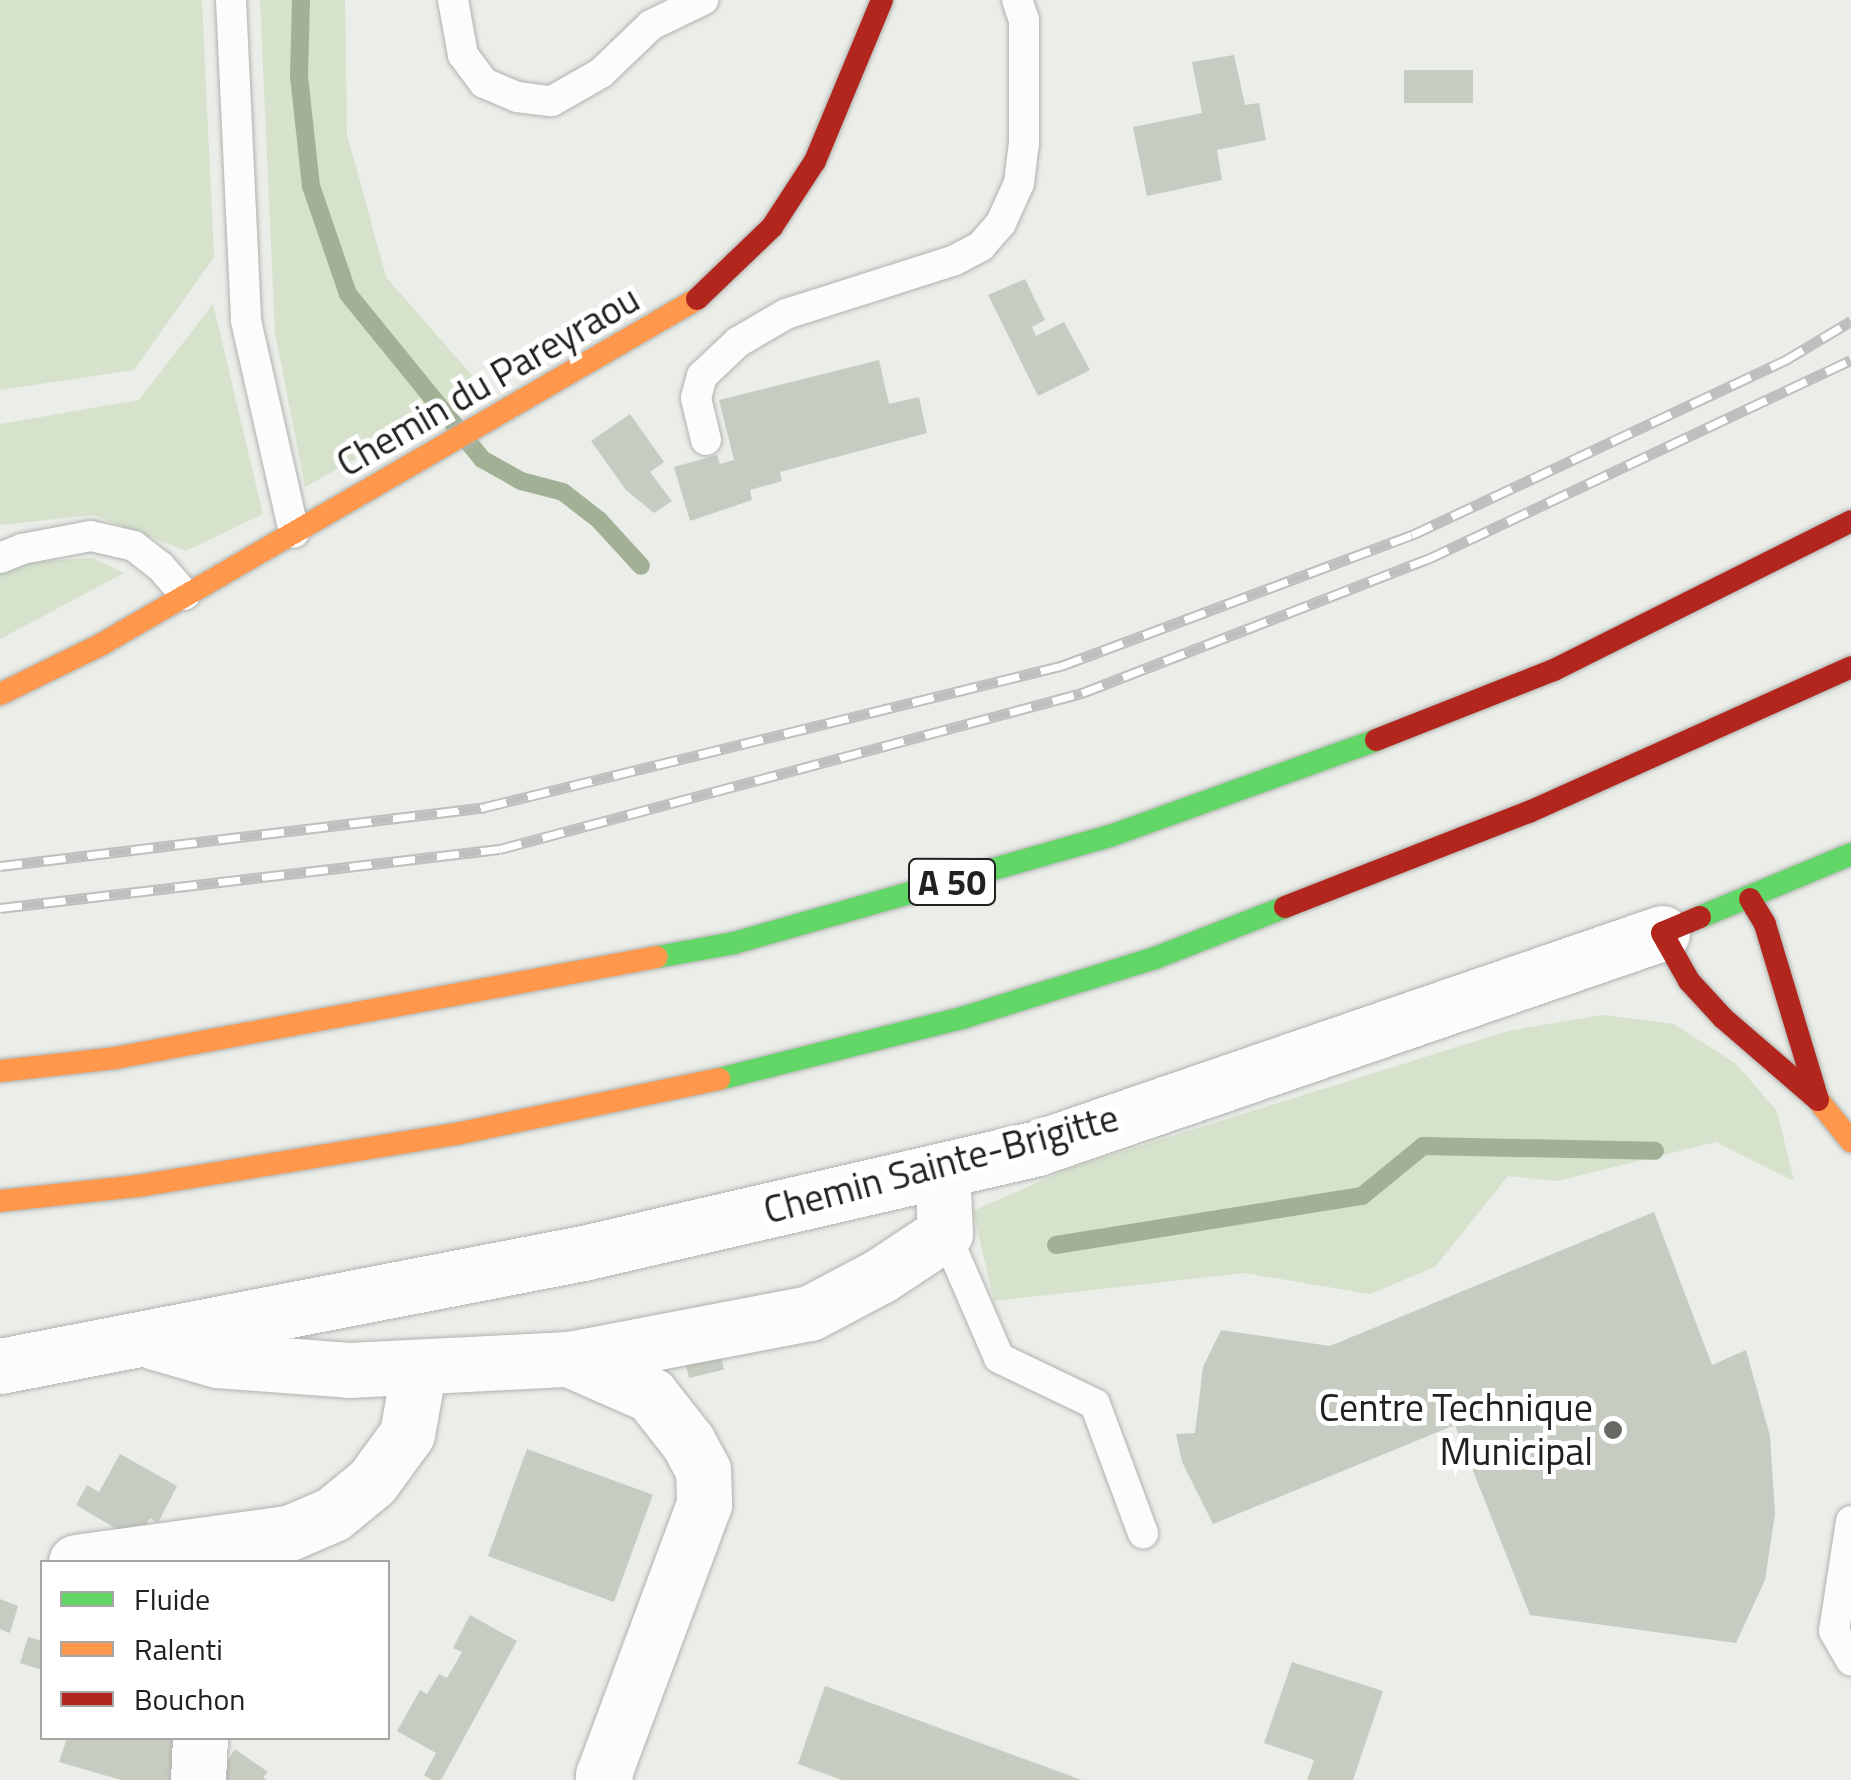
<!DOCTYPE html>
<style>
body{margin:0}
#map{position:relative;width:1851px;height:1780px;overflow:hidden;background:#eaede8;font-family:"Titillium Web",sans-serif}
div>[style]{position:absolute}
[style*='--x']{left:calc(var(--x)*1px);top:calc(var(--y)*1px);width:calc(var(--w)*1px);rotate:calc(var(--a)*1deg)}
.green>*{inset:0;background:#d6e2cc}
.stream>*{height:18px;margin:-9px;padding:0 9px;transform-origin:9px;border-radius:9px;background:#a2b195}
.building>*{inset:0;background:#c7ccc2;transform-origin:0 0}
.roads{filter:drop-shadow(0 0 2px #afb2ae) drop-shadow(0 0 2px #afb2ae)}
.lane>*{height:30px;margin:-15px;padding:0 15px;transform-origin:15px;border-radius:15px;background:#fcfcfc}
.street>*{height:55px;margin:-27.5px;padding:0 27.5px;transform-origin:27.5px;border-radius:27.5px;background:#fcfcfc}
.fast>*{height:22px;margin:-11px;padding:0 11px;transform-origin:11px;border-radius:11px;background:#63d668}
.slow>*{height:22px;margin:-11px;padding:0 11px;transform-origin:11px;border-radius:11px;background:#ff974d}
.jam>*{height:22px;margin:-11px;padding:0 11px;transform-origin:11px;border-radius:11px;background:#b3261e}
.rail>*{height:11px;margin-top:-5.5px;transform-origin:0;background:repeating-linear-gradient(90deg,#fff 0 22px,#bebfbe 0 44px);box-sizing:border-box;border-block:2px solid #bebfbe}
.dots>*{width:28px;height:28px;translate:-50% -50%;box-sizing:border-box;border:5px solid #fff;border-radius:50%}
span{translate:-50% -50%;white-space:nowrap;text-align:center;line-height:1.15;-webkit-text-stroke:10px #fff;paint-order:stroke}
.shield-label span{padding:2px 8px;background:#fff;border:2px solid;border-radius:8px;-webkit-text-stroke-width:0}
.shield-label{font-size:35px;color:#20221f;font-weight:700}
.street-label{font-size:38px;color:#20221f}
.poi-label{font-size:38px;color:#20221f}
.right{translate:-100% -50%;text-align:right}
.legend{position:absolute;left:40px;top:1560px;width:350px;height:180px;box-sizing:border-box;background:#fff;border:2px solid #a6a7a5;margin:0;padding:12px 18px;list-style:none;font-size:30px;color:#20221f}
.legend li{display:flex;align-items:center;gap:20px;height:50px}
.legend b{width:50px;border:2px solid #a6a7a5}
</style>
<div id="map">
<div class="green">
<div style="clip-path:polygon(0 0,202px 0,214px 257px,134px 370px,0 390px)"></div>
<div style="clip-path:polygon(260px 0,345px 0,347px 134px,386px 277px,483px 388px,305px 487px,275px 333px)"></div>
<div style="clip-path:polygon(213px 304px,263px 514px,186px 551px,94px 515px,0 525px,0 424px,139px 400px)"></div>
<div style="clip-path:polygon(93px 558px,124px 573px,0 639px,0 574px,26px 562px)"></div>
<div style="clip-path:polygon(1603px 1015px,1674px 1024px,1736px 1064px,1777px 1111px,1794px 1181px,1716px 1142px,1557px 1181px,1508px 1176px,1435px 1267px,1370px 1294px,1244px 1273px,994px 1301px,973px 1211px,1070px 1168px,1508px 1031px)"></div>
</div>
<div class="stream">
<div style="--x:301;--y:0;--w:76;--a:91.5"></div>
<div style="--x:299;--y:76;--w:111;--a:83.8"></div>
<div style="--x:311;--y:186;--w:114;--a:71.1"></div>
<div style="--x:348;--y:294;--w:213;--a:50.9"></div>
<div style="--x:482;--y:459;--w:45;--a:29.4"></div>
<div style="--x:521;--y:481;--w:43;--a:14.7"></div>
<div style="--x:563;--y:492;--w:46;--a:37.9"></div>
<div style="--x:599;--y:520;--w:62;--a:47.6"></div>
<div style="--x:1056;--y:1245;--w:310;--a:-9.1"></div>
<div style="--x:1362;--y:1196;--w:79;--a:-39.3"></div>
<div style="--x:1423;--y:1146;--w:232;--a:1.2"></div>
</div>
<div class="building">
<div style="clip-path:polygon(1234px 55px,1245px 105px,1259px 103px,1266px 140px,1217px 150px,1222px 180px,1147px 196px,1133px 127px,1202px 113px,1192px 62px)"></div>
<div style="left:1404px;top:70px;width:69px;height:33px"></div>
<div style="clip-path:polygon(1025px 279px,1045px 320px,1032px 327px,1036px 336px,1064px 322px,1090px 370px,1038px 396px,988px 295px)"></div>
<div style="clip-path:polygon(879px 360px,889px 404px,919px 397px,927px 433px,780px 472px,782px 481px,750px 490px,752px 500px,690px 521px,674px 467px,717px 455px,720px 464px,734px 460px,719px 400px)"></div>
<div style="clip-path:polygon(630px 414px,664px 462px,650px 472px,672px 501px,654px 513px,626px 490px,591px 441px)"></div>
<div style="clip-path:polygon(1654px 1212px,1712px 1365px,1746px 1350px,1770px 1436px,1775px 1514px,1765px 1580px,1736px 1643px,1530px 1615px,1455px 1425px,1213px 1524px,1182px 1462px,1176px 1434px,1195px 1433px,1203px 1367px,1221px 1330px,1330px 1346px)"></div>
<div style="left:719px;top:1349px;width:21px;height:36px;rotate:76deg"></div>
<div style="left:527px;top:1449px;width:134px;height:114px;rotate:20deg"></div>
<div style="clip-path:polygon(120px 1454px,177px 1486px,158px 1523px,150px 1518px,137px 1541px,76px 1505px,87px 1485px,99px 1492px)"></div>
<div style="clip-path:polygon(0 1599px,18px 1606px,10px 1633px,0 1629px)"></div>
<div style="clip-path:polygon(470px 1615px,517px 1641px,441px 1780px,432px 1780px,424px 1775px,436px 1753px,397px 1731px,420px 1690px,427px 1694px,439px 1674px,447px 1678px,462px 1652px,453px 1648px)"></div>
<div style="clip-path:polygon(28px 1637px,42px 1641px,42px 1670px,20px 1663px)"></div>
<div style="clip-path:polygon(1292px 1662px,1383px 1691px,1353px 1780px,1307px 1780px,1314px 1760px,1264px 1743px)"></div>
<div style="clip-path:polygon(825px 1686px,893px 1711px,1082px 1780px,842px 1780px,798px 1764px)"></div>
<div style="clip-path:polygon(67px 1738px,182px 1738px,173px 1780px,121px 1780px,59px 1762px)"></div>
<div style="clip-path:polygon(235px 1749px,268px 1772px,263px 1777px,267px 1780px,224px 1780px,218px 1776px)"></div>
</div>
<div class="roads">
<div class="lane">
<div style="--x:231;--y:0;--w:321;--a:87.3"></div>
<div style="--x:246;--y:321;--w:217;--a:77.2"></div>
<div style="--x:453;--y:0;--w:56;--a:79.7"></div>
<div style="--x:463;--y:55;--w:35;--a:53"></div>
<div style="--x:484;--y:83;--w:36;--a:23"></div>
<div style="--x:517;--y:97;--w:35;--a:7"></div>
<div style="--x:552;--y:101;--w:56;--a:-29.7"></div>
<div style="--x:601;--y:73;--w:69;--a:-43.8"></div>
<div style="--x:651;--y:25;--w:58;--a:-25.7"></div>
<div style="--x:706;--y:440;--w:43;--a:-103.4"></div>
<div style="--x:696;--y:398;--w:23;--a:-75"></div>
<div style="--x:702;--y:376;--w:50;--a:-43.4"></div>
<div style="--x:738;--y:342;--w:56;--a:-30.3"></div>
<div style="--x:786;--y:314;--w:177;--a:-17.7"></div>
<div style="--x:955;--y:260;--w:30;--a:-28"></div>
<div style="--x:981;--y:246;--w:30;--a:-49"></div>
<div style="--x:1001;--y:223;--w:44;--a:-65.8"></div>
<div style="--x:1019;--y:183;--w:39;--a:-83"></div>
<div style="--x:1024;--y:144;--w:124;--a:-90"></div>
<div style="--x:1024;--y:20;--w:21;--a:-109"></div>
<div style="--x:0;--y:558;--w:24;--a:-22"></div>
<div style="--x:22;--y:549;--w:70;--a:-10.7"></div>
<div style="--x:91;--y:536;--w:44;--a:13.1"></div>
<div style="--x:134;--y:546;--w:33;--a:38"></div>
<div style="--x:160;--y:566;--w:38;--a:49"></div>
<div style="--x:945;--y:1233;--w:136;--a:66.6"></div>
<div style="--x:999;--y:1358;--w:106;--a:25.6"></div>
<div style="--x:1095;--y:1404;--w:138;--a:69.6"></div>
<div style="--x:1851;--y:1521;--w:111;--a:98.8"></div>
<div style="--x:1834;--y:1631;--w:34;--a:60"></div>
</div>
<div class="street">
<div style="--x:155;--y:1342;--w:65;--a:16.2"></div>
<div style="--x:217;--y:1360;--w:132;--a:4.3"></div>
<div style="--x:349;--y:1370;--w:220;--a:-2.9"></div>
<div style="--x:569;--y:1359;--w:245;--a:-10.8"></div>
<div style="--x:810;--y:1313;--w:79;--a:-27.9"></div>
<div style="--x:880;--y:1276;--w:78;--a:-33.5"></div>
<div style="--x:945;--y:1233;--w:63;--a:-92.7"></div>
<div style="--x:569;--y:1359;--w:90;--a:23.7"></div>
<div style="--x:651;--y:1395;--w:60;--a:51.8"></div>
<div style="--x:688;--y:1442;--w:32;--a:62"></div>
<div style="--x:703;--y:1470;--w:34;--a:88"></div>
<div style="--x:704;--y:1504;--w:289;--a:110.4"></div>
<div style="--x:603;--y:1775;--w:5;--a:68"></div>
<div style="--x:0;--y:1366;--w:594;--a:-10.97"></div>
<div style="--x:583;--y:1253;--w:466;--a:-13"></div>
<div style="--x:1037;--y:1148;--w:661;--a:-18.98"></div>
<div style="--x:76;--y:1562;--w:215;--a:-7.8"></div>
<div style="--x:289;--y:1533;--w:48;--a:-23.4"></div>
<div style="--x:333;--y:1514;--w:50;--a:-39.4"></div>
<div style="--x:372;--y:1482;--w:59;--a:-53.9"></div>
<div style="--x:407;--y:1434;--w:68;--a:-79.8"></div>
<div style="--x:198;--y:1780;--w:42;--a:-87.3"></div>
</div>
<div class="fast">
<div style="--x:1700;--y:917;--w:164;--a:-22.6"></div>
<div style="--x:657;--y:957;--w:78;--a:-10.3"></div>
<div style="--x:734;--y:943;--w:391;--a:-15.9"></div>
<div style="--x:1110;--y:836;--w:283;--a:-19.8"></div>
<div style="--x:719;--y:1079;--w:251;--a:-14.1"></div>
<div style="--x:962;--y:1018;--w:202;--a:-17.3"></div>
<div style="--x:1155;--y:958;--w:140;--a:-21.4"></div>
</div>
<div class="slow">
<div style="--x:0;--y:694;--w:114;--a:-26.1"></div>
<div style="--x:102;--y:644;--w:688;--a:-30.11"></div>
<div style="--x:0;--y:1071;--w:116;--a:-6.4"></div>
<div style="--x:115;--y:1058;--w:551;--a:-10.56"></div>
<div style="--x:1818;--y:1100;--w:53;--a:51.2"></div>
<div style="--x:0;--y:1201;--w:138;--a:-6.2"></div>
<div style="--x:137;--y:1186;--w:323;--a:-9.3"></div>
<div style="--x:456;--y:1134;--w:269;--a:-11.8"></div>
</div>
<div class="jam">
<div style="--x:697;--y:299;--w:104;--a:-43.8"></div>
<div style="--x:772;--y:227;--w:79;--a:-56.9"></div>
<div style="--x:815;--y:161;--w:174;--a:-67.4"></div>
<div style="--x:1376;--y:740;--w:191;--a:-21.5"></div>
<div style="--x:1554;--y:670;--w:332;--a:-26.6"></div>
<div style="--x:1285;--y:907;--w:262;--a:-21.3"></div>
<div style="--x:1529;--y:812;--w:353;--a:-24.2"></div>
<div style="--x:1700;--y:917;--w:41;--a:157.2"></div>
<div style="--x:1662;--y:933;--w:55;--a:60.6"></div>
<div style="--x:1689;--y:981;--w:50;--a:47.4"></div>
<div style="--x:1723;--y:1018;--w:125;--a:40.8"></div>
<div style="--x:1818;--y:1100;--w:184;--a:-106.8"></div>
<div style="--x:1765;--y:924;--w:29;--a:-121"></div>
</div>
</div>
<div class="rail">
<div style="--x:0;--y:866;--w:489;--a:-6.9"></div>
<div style="--x:485;--y:807;--w:593;--a:-13.76"></div>
<div style="--x:1061;--y:666;--w:375;--a:-20.5"></div>
<div style="--x:1412;--y:535;--w:411;--a:-25.1"></div>
<div style="--x:1784;--y:361;--w:78;--a:-30.8"></div>
<div style="--x:0;--y:908;--w:503;--a:-6.73"></div>
<div style="--x:500;--y:849;--w:603;--a:-15"></div>
<div style="--x:1082;--y:693;--w:371;--a:-21.2"></div>
<div style="--x:1428;--y:559;--w:467;--a:-25.2"></div>
</div>
<div class="dots">
<div style="left:1613px;top:1430px;background:#676965"></div>
</div>
<div class="shield-label">
<span style="left:952px;top:882px">A 50</span>
</div>
<div class="street-label">
<span style="left:488px;top:381px;rotate:-30deg">Chemin du Pareyraou</span>
<span style="left:941px;top:1164px;rotate:-15deg">Chemin Sainte-Brigitte</span>
</div>
<div class="poi-label">
<span class="right" style="left:1593px;top:1430px">Centre Technique<br>Municipal</span>
</div>
<ul class="legend">
<li><b style="height:12px;background:#63d668"></b>Fluide</li>
<li><b style="height:12px;background:#ff974d"></b>Ralenti</li>
<li><b style="height:12px;background:#b3261e"></b>Bouchon</li>
</ul>
</div>
